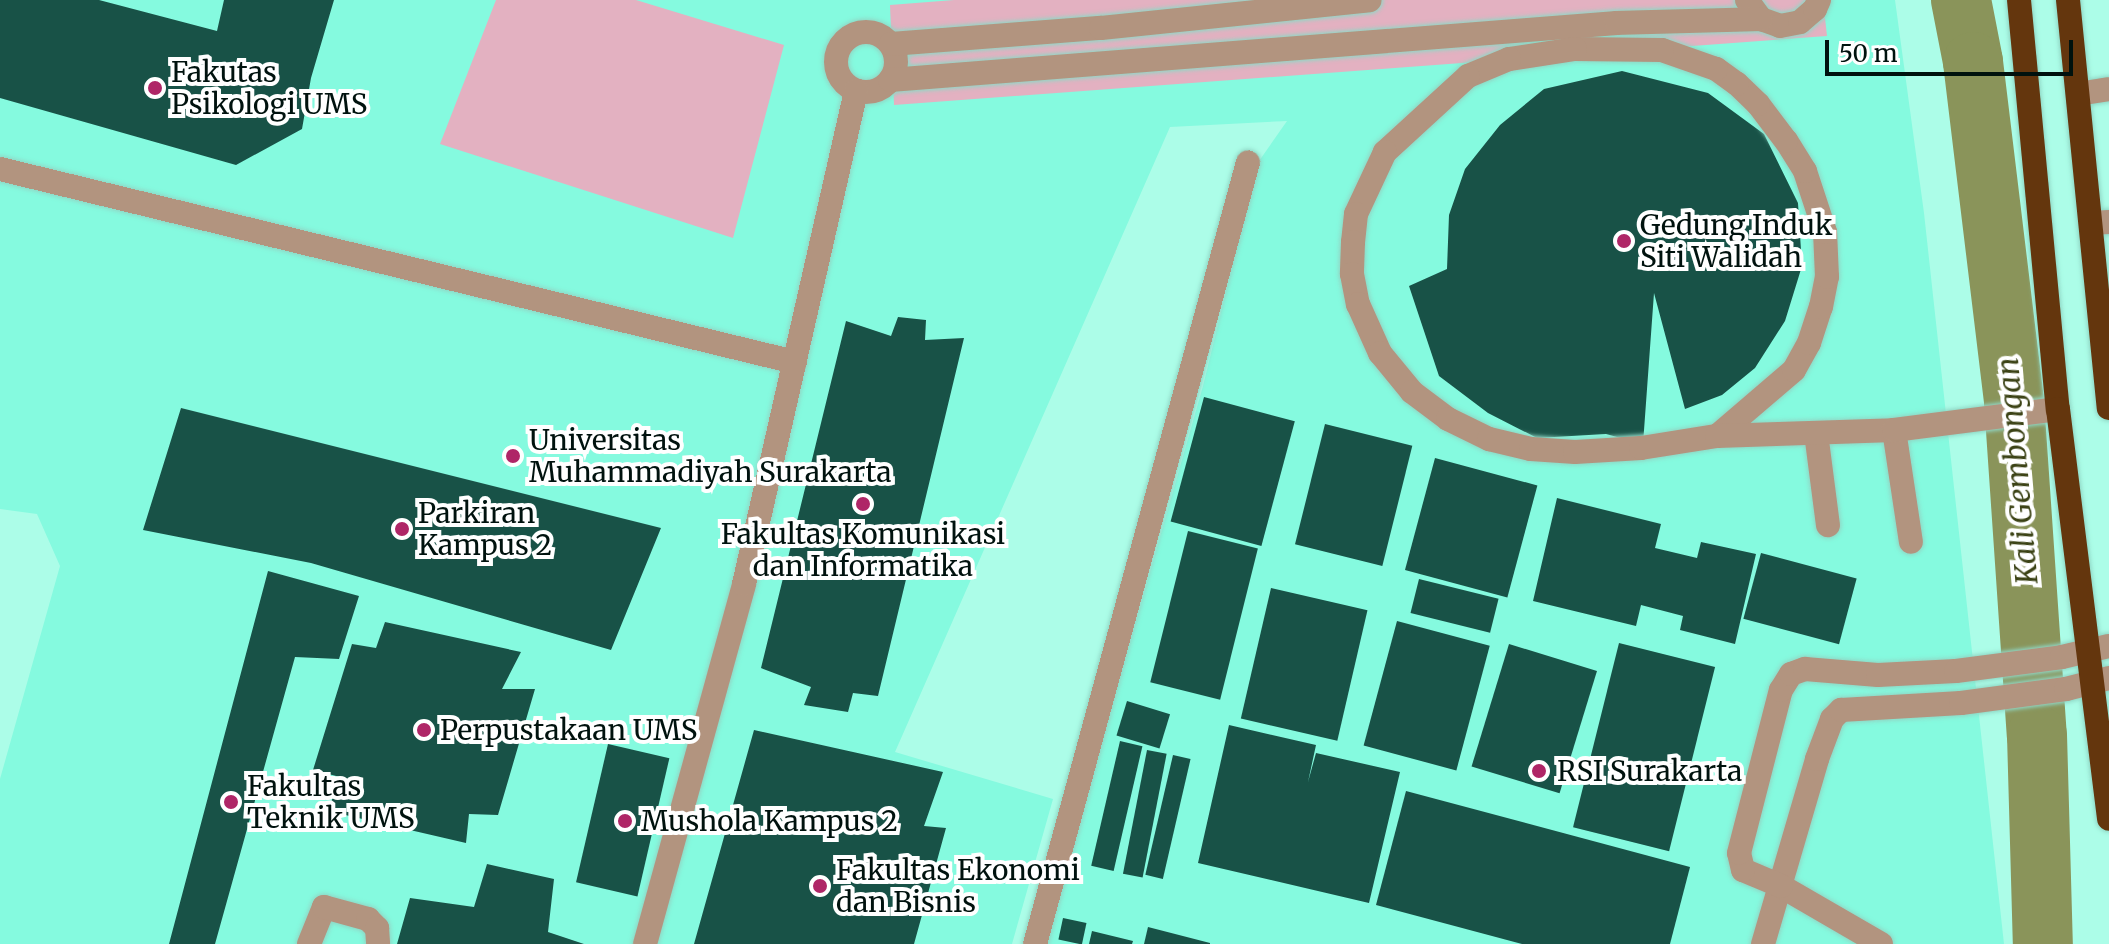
<!DOCTYPE html>
<style>
body{margin:0}
#map{position:relative;width:2109px;height:944px;overflow:hidden;background:#acfde8;font-family:Merriweather,serif}
div>[style]{position:absolute}
[style*='--x']{left:calc(var(--x)*1px);top:calc(var(--y)*1px);width:calc(var(--w)*1px);rotate:calc(var(--a)*1deg)}
.built>*{inset:0;background:#85fadf}
.green>*{inset:0;background:#e3b1c1}
.river>*{height:60px;margin:-30px;padding:0 30px;transform-origin:30px;border-radius:30px;background:#8a945a}
.building>*{inset:0;background:#185247;transform-origin:0 0}
.roads{filter:drop-shadow(0 0 2px #90d7c5) drop-shadow(0 0 2px #90d7c5)}
.minor>*{height:24px;margin:-12px;padding:0 12px;transform-origin:12px;border-radius:12px;background:#b2947f}
.minor>.ring{margin:-12px;padding:0;box-sizing:content-box;background:none;border:24px solid #b2947f;border-radius:50%}
.highway>*{height:24px;margin:-12px;padding:0 12px;transform-origin:12px;border-radius:12px;background:#64360d}
.dots>*{width:22px;height:22px;translate:-50% -50%;box-sizing:border-box;border:4px solid #fff;border-radius:50%}
span{translate:-50% -50%;white-space:nowrap;text-align:center;line-height:1.15;-webkit-text-stroke:8px #fff;paint-order:stroke}
.poi-label{font-size:28px;color:#00120e}
.left{translate:0 -50%;text-align:left}
.water-label{font-size:30px;color:#3b4215;font-style:italic}
.scale{position:absolute;left:1825px;top:40px;width:248px;height:36px;box-sizing:border-box;border:4px solid #00120e;border-top:0;padding-left:10px;font-size:24px;line-height:28px;white-space:nowrap;color:#00120e;-webkit-text-stroke:6px #fff;paint-order:stroke}
</style>
<div id="map">
<div class="built">
<div style="clip-path:polygon(0 0,1895px 0,1924px 213px,2004px 944px,1044px 944px,1203px 386px,1257px 164px,1287px 121px,1170px 127px,895px 752px,1053px 799px,1012px 944px,0 944px,0 779px,60px 566px,37px 514px,0 509px)"></div>
</div>
<div class="green">
<div style="clip-path:polygon(496px 0,636px 0,784px 45px,733px 238px,440px 144px)"></div>
<div style="clip-path:polygon(954px 0,1823px 0,1827px 36px,894px 105px,890px 5px)"></div>
</div>
<div class="river">
<div style="--x:1961;--y:0;--w:63;--a:79"></div>
<div style="--x:1973;--y:62;--w:341;--a:83.1"></div>
<div style="--x:2014;--y:401;--w:335;--a:86.1"></div>
<div style="--x:2037;--y:735;--w:209;--a:88.4"></div>
</div>
<div class="building">
<div style="clip-path:polygon(0 0,99px 0,217px 31px,224px 0,334px 0,311px 78px,302px 129px,236px 165px,0 98px)"></div>
<div style="clip-path:polygon(1622px 71px,1708px 93px,1764px 134px,1798px 203px,1802px 266px,1785px 321px,1755px 368px,1722px 395px,1685px 409px,1654px 293px,1643px 444px,1606px 434px,1537px 438px,1488px 413px,1439px 376px,1409px 286px,1447px 269px,1449px 215px,1465px 169px,1500px 125px,1544px 89px)"></div>
<div style="clip-path:polygon(898px 317px,926px 320px,925px 340px,964px 338px,878px 696px,853px 693px,848px 712px,804px 705px,811px 687px,761px 668px,846px 321px,891px 336px)"></div>
<div style="left:1204px;top:397px;width:94px;height:129px;rotate:15deg"></div>
<div style="clip-path:polygon(181px 408px,661px 528px,611px 650px,311px 563px,143px 530px)"></div>
<div style="left:1325px;top:424px;width:90px;height:124px;rotate:14deg"></div>
<div style="left:1435px;top:458px;width:106px;height:116px;rotate:15deg"></div>
<div style="clip-path:polygon(1557px 498px,1661px 524px,1655px 548px,1697px 558px,1701px 542px,1756px 554px,1735px 644px,1680px 630px,1683px 616px,1641px 605px,1636px 626px,1533px 601px)"></div>
<div style="left:1188px;top:531px;width:72px;height:156px;rotate:14deg"></div>
<div style="left:1761px;top:553px;width:99px;height:68px;rotate:15deg"></div>
<div style="clip-path:polygon(268px 571px,359px 596px,339px 659px,295px 657px,215px 944px,169px 944px)"></div>
<div style="left:1419px;top:579px;width:82px;height:35px;rotate:14deg"></div>
<div style="left:1271px;top:588px;width:99px;height:134px;rotate:13deg"></div>
<div style="left:1397px;top:621px;width:96px;height:129px;rotate:15deg"></div>
<div style="clip-path:polygon(385px 622px,521px 652px,502px 689px,535px 689px,498px 815px,469px 814px,466px 843px,328px 811px,340px 777px,313px 770px,352px 644px,376px 648px)"></div>
<div style="left:1619px;top:643px;width:99px;height:190px;rotate:14deg"></div>
<div style="left:1509px;top:644px;width:92px;height:128px;rotate:17deg"></div>
<div style="left:1127px;top:701px;width:45px;height:36px;rotate:17deg"></div>
<div style="clip-path:polygon(1229px 725px,1316px 745px,1308px 782px,1316px 753px,1400px 772px,1369px 903px,1198px 863px)"></div>
<div style="clip-path:polygon(754px 730px,943px 772px,924px 826px,946px 828px,914px 944px,694px 944px)"></div>
<div style="left:1120px;top:741px;width:23px;height:128px;rotate:13deg"></div>
<div style="left:608px;top:744px;width:63px;height:142px;rotate:13deg"></div>
<div style="left:1147px;top:750px;width:20px;height:126px;rotate:11deg"></div>
<div style="left:1173px;top:755px;width:18px;height:123px;rotate:13deg"></div>
<div style="clip-path:polygon(1406px 791px,1690px 867px,1670px 944px,1522px 944px,1376px 905px)"></div>
<div style="clip-path:polygon(487px 864px,554px 879px,548px 932px,584px 944px,397px 944px,410px 898px,474px 907px)"></div>
<div style="left:1063px;top:918px;width:24px;height:22px;rotate:12deg"></div>
<div style="clip-path:polygon(1148px 927px,1210px 943px,1210px 944px,1144px 944px)"></div>
<div style="clip-path:polygon(1092px 931px,1133px 941px,1132px 944px,1089px 944px)"></div>
</div>
<div class="roads">
<div class="minor">
<div style="--x:1747;--y:0;--w:24;--a:54"></div>
<div style="--x:1761;--y:19;--w:20;--a:20"></div>
<div style="--x:1780;--y:26;--w:20;--a:-11"></div>
<div style="--x:1800;--y:22;--w:20;--a:-41"></div>
<div style="--x:1815;--y:9;--w:10;--a:-66"></div>
<div class="ring" style="left:836px;top:32px;width:36px;height:36px"></div>
<div style="--x:891;--y:44;--w:211;--a:-4.4"></div>
<div style="--x:1101;--y:28;--w:270;--a:-5.9"></div>
<div style="--x:890;--y:80;--w:729;--a:-4.48"></div>
<div style="--x:1617;--y:23;--w:144;--a:-1.6"></div>
<div style="--x:2078;--y:94;--w:31;--a:-9"></div>
<div style="--x:0;--y:169;--w:818;--a:13.65"></div>
<div style="--x:2091;--y:223;--w:18;--a:-3"></div>
<div style="--x:1894;--y:430;--w:113;--a:81.4"></div>
<div style="--x:1816;--y:433;--w:93;--a:82.6"></div>
<div style="--x:1717;--y:436;--w:101;--a:-40.6"></div>
<div style="--x:1794;--y:370;--w:31;--a:-61"></div>
<div style="--x:1809;--y:343;--w:38;--a:-72"></div>
<div style="--x:1821;--y:307;--w:31;--a:-79"></div>
<div style="--x:1827;--y:277;--w:45;--a:-92.5"></div>
<div style="--x:1825;--y:232;--w:64;--a:-108.2"></div>
<div style="--x:1805;--y:171;--w:36;--a:-122"></div>
<div style="--x:1786;--y:141;--w:46;--a:-127.1"></div>
<div style="--x:1758;--y:104;--w:29;--a:-136"></div>
<div style="--x:1737;--y:84;--w:26;--a:-144"></div>
<div style="--x:1716;--y:69;--w:57;--a:-160.6"></div>
<div style="--x:1662;--y:50;--w:87;--a:-179.3"></div>
<div style="--x:1575;--y:49;--w:67;--a:171.4"></div>
<div style="--x:1509;--y:59;--w:44;--a:157.5"></div>
<div style="--x:1468;--y:76;--w:113;--a:137.5"></div>
<div style="--x:1385;--y:152;--w:68;--a:115.1"></div>
<div style="--x:1356;--y:214;--w:28;--a:96"></div>
<div style="--x:1353;--y:242;--w:32;--a:92"></div>
<div style="--x:1352;--y:274;--w:31;--a:79"></div>
<div style="--x:1358;--y:304;--w:54;--a:65.8"></div>
<div style="--x:1380;--y:353;--w:50;--a:50.6"></div>
<div style="--x:1412;--y:392;--w:45;--a:36.9"></div>
<div style="--x:1448;--y:419;--w:46;--a:26"></div>
<div style="--x:1489;--y:439;--w:43;--a:13.4"></div>
<div style="--x:1531;--y:449;--w:44;--a:3.9"></div>
<div style="--x:1575;--y:452;--w:66;--a:-3.5"></div>
<div style="--x:1641;--y:448;--w:77;--a:-9"></div>
<div style="--x:1717;--y:436;--w:177;--a:-1.9"></div>
<div style="--x:1894;--y:430;--w:165;--a:-7.3"></div>
<div style="--x:309;--y:944;--w:40;--a:-68"></div>
<div style="--x:324;--y:907;--w:46;--a:15.3"></div>
<div style="--x:368;--y:919;--w:13;--a:45"></div>
<div style="--x:377;--y:928;--w:16;--a:86"></div>
<div style="--x:645;--y:944;--w:373;--a:-74.6"></div>
<div style="--x:744;--y:584;--w:506;--a:-77.2"></div>
<div style="--x:1035;--y:944;--w:810;--a:-74.76"></div>
<div style="--x:1763;--y:944;--w:193;--a:-73.7"></div>
<div style="--x:1817;--y:759;--w:43;--a:-69.4"></div>
<div style="--x:1832;--y:719;--w:13;--a:-45"></div>
<div style="--x:1841;--y:710;--w:120;--a:-3.3"></div>
<div style="--x:1961;--y:703;--w:106;--a:-7.6"></div>
<div style="--x:2066;--y:689;--w:44;--a:-14.3"></div>
<div style="--x:1881;--y:944;--w:116;--a:-149.9"></div>
<div style="--x:1781;--y:886;--w:41;--a:-157.2"></div>
<div style="--x:1743;--y:870;--w:17;--a:-103"></div>
<div style="--x:1739;--y:853;--w:168;--a:-75.6"></div>
<div style="--x:1781;--y:690;--w:19;--a:-58"></div>
<div style="--x:1791;--y:674;--w:15;--a:-20"></div>
<div style="--x:1805;--y:669;--w:73;--a:4.7"></div>
<div style="--x:1878;--y:675;--w:78;--a:-2.9"></div>
<div style="--x:1956;--y:671;--w:107;--a:-7.5"></div>
<div style="--x:2062;--y:657;--w:48;--a:-13.2"></div>
</div>
<div class="highway">
<div style="--x:2019;--y:0;--w:411;--a:84.6"></div>
<div style="--x:2058;--y:409;--w:413;--a:82.9"></div>
<div style="--x:2068;--y:0;--w:410;--a:84.3"></div>
</div>
</div>
<div class="dots">
<div style="left:155px;top:88px;background:#af2667"></div>
<div style="left:1624px;top:241px;background:#af2667"></div>
<div style="left:513px;top:456px;background:#af2667"></div>
<div style="left:863px;top:504px;background:#af2667"></div>
<div style="left:402px;top:529px;background:#af2667"></div>
<div style="left:424px;top:730px;background:#af2667"></div>
<div style="left:1539px;top:771px;background:#af2667"></div>
<div style="left:231px;top:802px;background:#af2667"></div>
<div style="left:625px;top:821px;background:#af2667"></div>
<div style="left:820px;top:886px;background:#af2667"></div>
</div>
<div class="poi-label">
<span class="left" style="left:171px;top:88px">Fakutas<br>Psikologi UMS</span>
<span class="left" style="left:1640px;top:241px">Gedung Induk<br>Siti Walidah</span>
<span class="left" style="left:529px;top:456px">Universitas<br>Muhammadiyah Surakarta</span>
<span class="left" style="left:418px;top:529px">Parkiran<br>Kampus 2</span>
<span style="left:863px;top:550px">Fakultas Komunikasi<br>dan Informatika</span>
<span class="left" style="left:440px;top:730px">Perpustakaan UMS</span>
<span class="left" style="left:1557px;top:771px">RSI Surakarta</span>
<span class="left" style="left:247px;top:802px">Fakultas<br>Teknik UMS</span>
<span class="left" style="left:641px;top:821px">Mushola Kampus 2</span>
<span class="left" style="left:836px;top:886px">Fakultas Ekonomi<br>dan Bisnis</span>
</div>
<div class="water-label">
<span style="left:2017px;top:471px;rotate:-95deg">Kali Gembongan</span>
</div>
<div class="scale">50 m</div>
</div>
